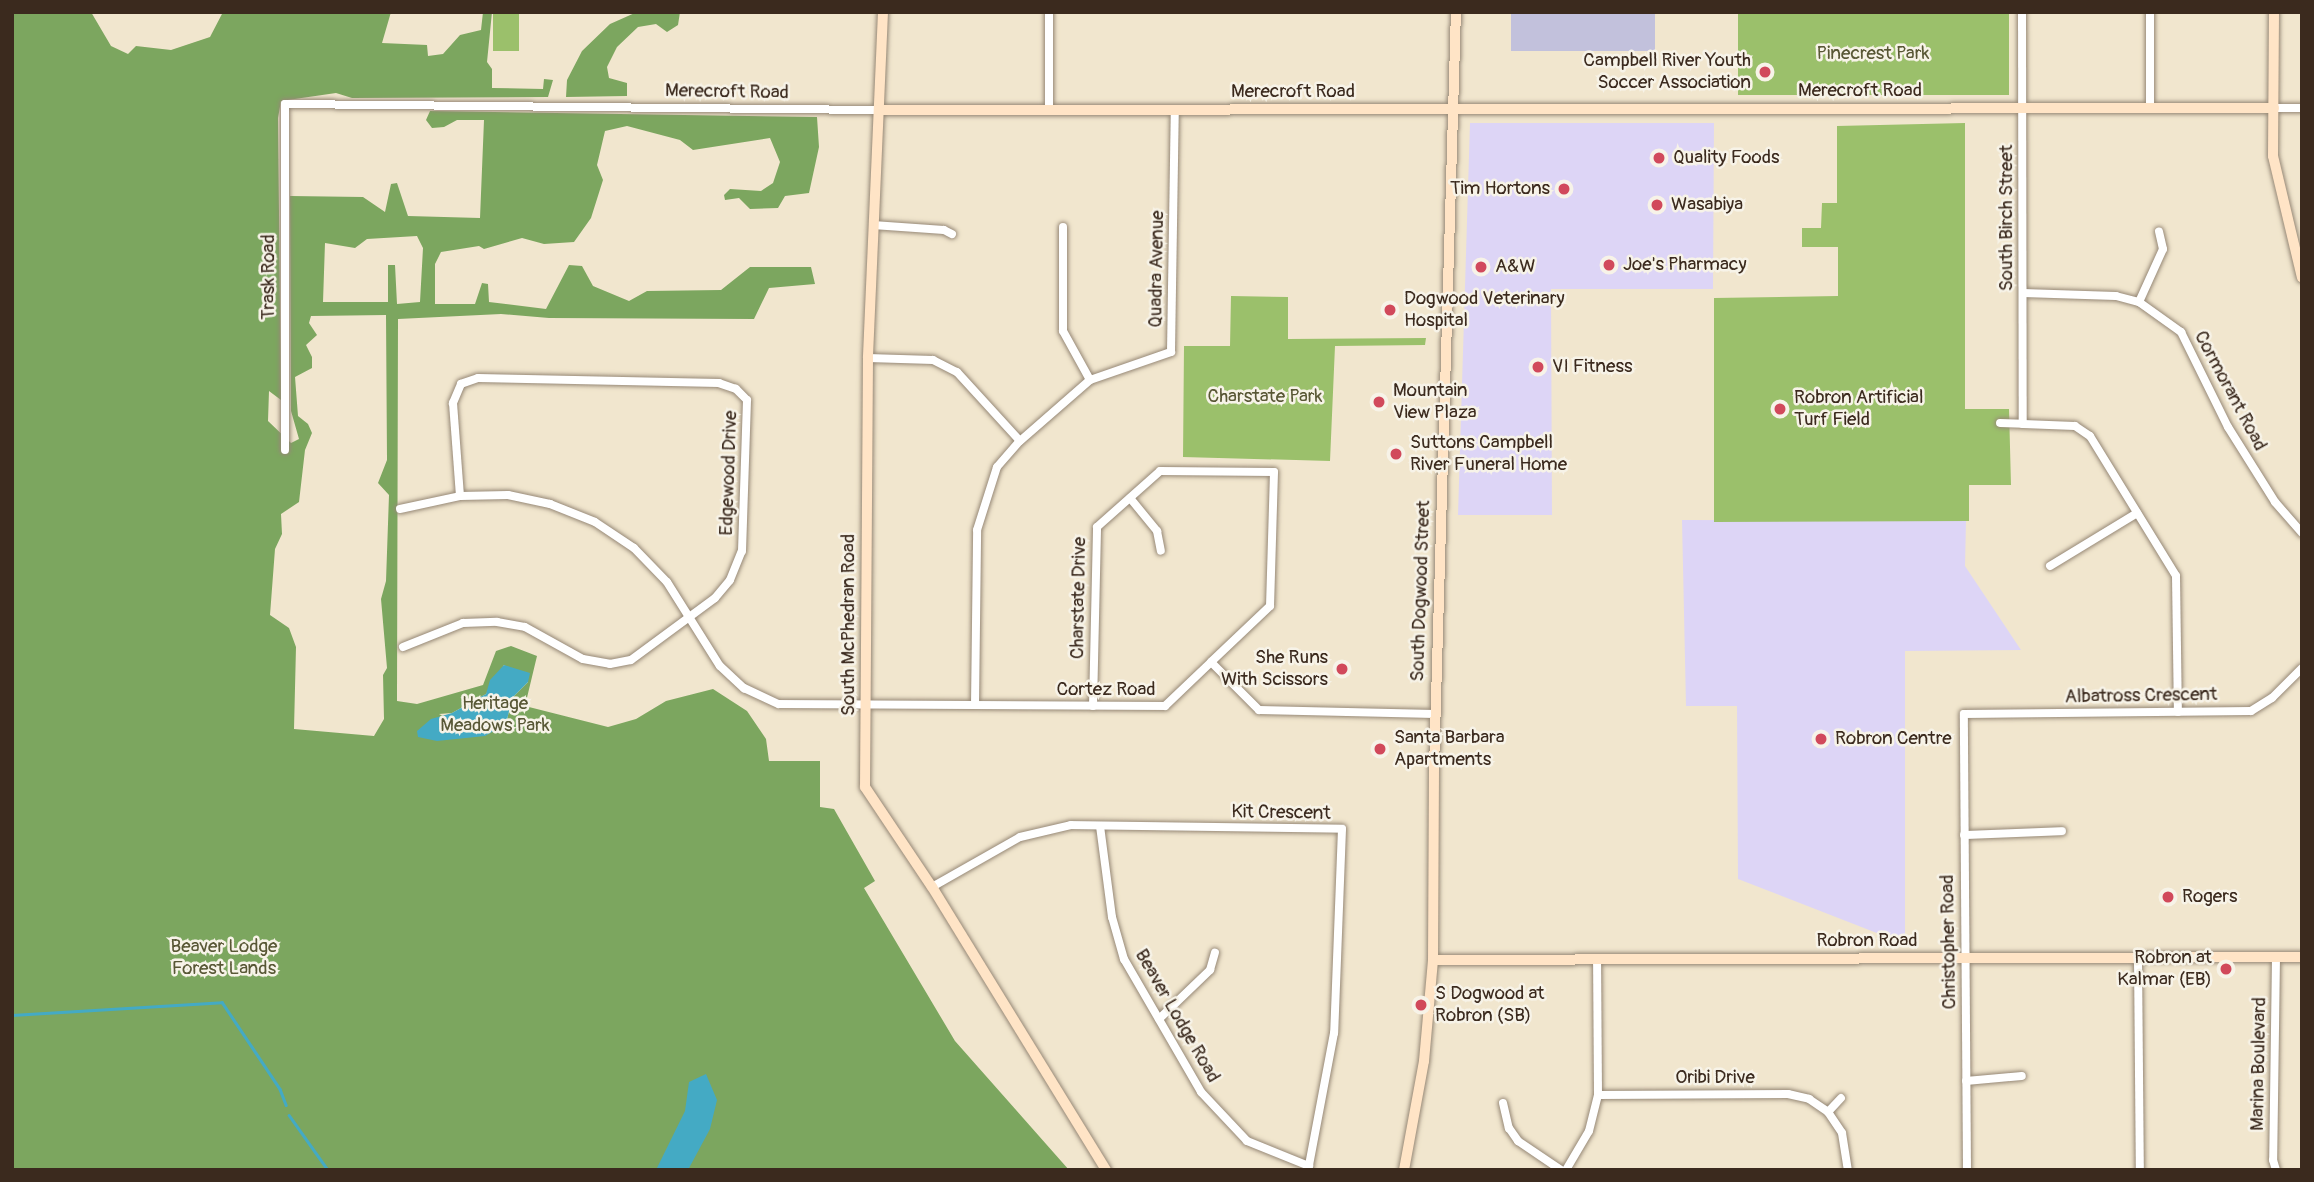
<!DOCTYPE html>
<style>
body{margin:0}
#map{position:relative;width:2314px;height:1182px;overflow:hidden;background:#f1e6ce;font-family:Pangolin,sans-serif}
div>[style]{position:absolute}
[style*='--x']{left:calc(var(--x)*1px);top:calc(var(--y)*1px);width:calc(var(--w)*1px);rotate:calc(var(--a)*1deg)}
.built>*{inset:0;background:#ddd5f6}
.industrial>*{inset:0;background:#c2c1dc;transform-origin:0 0}
.green>*{inset:0;background:#9bc06b;transform-origin:0 0}
.forest>*{inset:0;background:#7ca65f}
.water>*{inset:0;background:#44aac4}
.stream>*{height:2.5px;margin:-1.25px;padding:0 1.25px;transform-origin:1.25px;border-radius:1.25px;background:#44aac4}
.roads{filter:drop-shadow(0 0 2px #968876) drop-shadow(0 0 2px #968876)}
.street>*{height:8px;margin:-4px;padding:0 4px;transform-origin:4px;border-radius:4px;background:#fff}
.secondary>*{height:10px;margin:-5px;padding:0 5px;transform-origin:5px;border-radius:5px;background:#ffe4c6}
.dots>*{width:19px;height:19px;translate:-50% -50%;box-sizing:border-box;border:4px solid #f7f3e8;border-radius:50%}
span{translate:-50% -50%;white-space:nowrap;text-align:center;line-height:1.15;-webkit-text-stroke:5px #f7f3e8;paint-order:stroke}
.park-label{font-size:19px;color:#585735}
.poi-label{font-size:19px;color:#3b2a1e}
.right{translate:-100% -50%;text-align:right}
.left{translate:0 -50%;text-align:left}
.street-label{font-size:19px;color:#3b2a1e}
.frame{position:absolute;inset:0;border:14px solid #3b2a1e;pointer-events:none}
</style>
<div id="map">
<div class="built">
<div style="clip-path:polygon(1470px 123px,1714px 123px,1713px 289px,1551px 289px,1552px 515px,1458px 515px)"></div>
<div style="clip-path:polygon(1682px 520px,1966px 521px,1965px 566px,2021px 650px,1905px 651px,1905px 944px,1738px 879px,1737px 706px,1686px 706px)"></div>
</div>
<div class="industrial">
<div style="left:1511px;top:12px;width:144px;height:39px"></div>
</div>
<div class="green">
<div style="left:493px;top:12px;width:26px;height:39px"></div>
<div style="left:1738px;top:12px;width:271px;height:83px"></div>
<div style="clip-path:polygon(1965px 123px,1965px 409px,2009px 409px,2011px 485px,1969px 485px,1969px 521px,1714px 522px,1714px 298px,1838px 296px,1838px 247px,1802px 247px,1802px 228px,1821px 228px,1822px 203px,1837px 203px,1837px 126px)"></div>
<div style="clip-path:polygon(1231px 296px,1288px 297px,1288px 339px,1426px 338px,1425px 345px,1335px 346px,1330px 461px,1183px 457px,1184px 346px,1230px 346px)"></div>
</div>
<div class="forest">
<div style="clip-path:polygon(evenodd,12px 12px,91px 12px,111px 46px,128px 54px,136px 46px,171px 50px,210px 37px,223px 12px,391px 12px,382px 43px,427px 45px,428px 56px,443px 54px,460px 35px,481px 30px,483px 12px,492px 12px,487px 62px,492px 69px,492px 88px,543px 89px,544px 79px,553px 80px,548px 97px,352px 98px,336px 93px,281px 101px,278px 118px,281px 400px,269px 391px,268px 421px,291px 443px,299px 439px,291px 411px,290px 196px,363px 197px,385px 212px,391px 184px,397px 183px,408px 216px,480px 218px,484px 120px,457px 120px,444px 127px,432px 128px,426px 120px,430px 111px,817px 117px,819px 147px,809px 193px,785px 196px,778px 208px,750px 209px,739px 198px,725px 200px,724px 195px,730px 189px,761px 191px,773px 183px,780px 162px,770px 138px,693px 150px,680px 140px,627px 126px,605px 131px,597px 165px,603px 180px,591px 218px,574px 242px,544px 244px,522px 238px,484px 249px,479px 246px,441px 252px,435px 264px,435px 304px,475px 304px,482px 283px,488px 284px,489px 302px,546px 309px,569px 265px,582px 266px,593px 286px,629px 301px,647px 291px,721px 290px,750px 267px,811px 267px,815px 284px,769px 288px,754px 319px,549px 318px,501px 314px,398px 319px,397px 701px,417px 704px,483px 685px,496px 651px,511px 646px,537px 656px,525px 706px,608px 727px,636px 719px,666px 701px,713px 689px,747px 711px,766px 739px,769px 761px,820px 761px,820px 807px,834px 809px,875px 881px,864px 888px,955px 1041px,1069px 1170px,12px 1170px,12px 12px,417px 236px,423px 248px,420px 302px,397px 304px,395px 265px,388px 265px,388px 302px,323px 302px,325px 243px,355px 248px,367px 239px,417px 236px,12px 12px,386px 315px,387px 460px,378px 483px,389px 495px,386px 581px,381px 599px,387px 668px,383px 675px,384px 719px,374px 736px,294px 729px,296px 647px,289px 628px,270px 615px,275px 549px,282px 534px,281px 514px,299px 502px,305px 450px,312px 433px,308px 424px,298px 416px,295px 377px,312px 368px,312px 357px,306px 345px,317px 335px,309px 323px,311px 316px,386px 315px,12px 12px,504px 665px,528px 682px,512px 698px,506px 724px,484px 736px,439px 714px,452px 713px,486px 694px,504px 665px)"></div>
<div style="clip-path:polygon(637px 12px,680px 12px,678px 25px,667px 32px,656px 24px,638px 27px,617px 47px,607px 67px,609px 78px,627px 83px,627px 96px,566px 97px,567px 80px,582px 51px,610px 24px)"></div>
</div>
<div class="water">
<div style="clip-path:polygon(504px 665px,530px 673px,528px 682px,512px 698px,506px 724px,485px 736px,437px 741px,418px 737px,417px 731px,431px 719px,452px 713px,486px 694px,490px 680px)"></div>
<div style="clip-path:polygon(706px 1074px,717px 1100px,710px 1129px,688px 1170px,656px 1170px,685px 1111px,689px 1082px)"></div>
</div>
<div class="stream">
<div style="--x:12;--y:1015;--w:210;--a:-3.5"></div>
<div style="--x:222;--y:1002;--w:105;--a:56.3"></div>
<div style="--x:280;--y:1089;--w:17;--a:69"></div>
<div style="--x:289;--y:1115;--w:67;--a:54.7"></div>
</div>
<div class="roads">
<div class="street">
<div style="--x:1049;--y:12;--w:98;--a:90"></div>
<div style="--x:2022;--y:12;--w:412;--a:89.9"></div>
<div style="--x:2023;--y:424;--w:52;--a:2.2"></div>
<div style="--x:2075;--y:426;--w:18;--a:34"></div>
<div style="--x:2090;--y:436;--w:164;--a:58.4"></div>
<div style="--x:2176;--y:576;--w:136;--a:89.2"></div>
<div style="--x:2150;--y:12;--w:96;--a:90"></div>
<div style="--x:2274;--y:108;--w:28;--a:0"></div>
<div style="--x:873;--y:225;--w:71;--a:4"></div>
<div style="--x:944;--y:230;--w:9;--a:27"></div>
<div style="--x:1063;--y:227;--w:104;--a:90"></div>
<div style="--x:1063;--y:331;--w:56;--a:61.1"></div>
<div style="--x:2023;--y:293;--w:93;--a:1.8"></div>
<div style="--x:2116;--y:296;--w:24;--a:15"></div>
<div style="--x:2139;--y:302;--w:52;--a:35.5"></div>
<div style="--x:2181;--y:332;--w:106;--a:63.7"></div>
<div style="--x:2228;--y:427;--w:89;--a:57.9"></div>
<div style="--x:2275;--y:502;--w:41;--a:48.9"></div>
<div style="--x:2139;--y:302;--w:58;--a:-65.6"></div>
<div style="--x:2163;--y:249;--w:18;--a:-103"></div>
<div style="--x:868;--y:358;--w:65;--a:1.8"></div>
<div style="--x:933;--y:360;--w:27;--a:27"></div>
<div style="--x:957;--y:372;--w:93;--a:47.6"></div>
<div style="--x:2000;--y:423;--w:23;--a:2"></div>
<div style="--x:285;--y:450;--w:346;--a:-90"></div>
<div style="--x:285;--y:104;--w:595;--a:0.58"></div>
<div style="--x:1130;--y:498;--w:43;--a:50.7"></div>
<div style="--x:1157;--y:531;--w:20;--a:79"></div>
<div style="--x:400;--y:509;--w:61;--a:-12.2"></div>
<div style="--x:460;--y:496;--w:48;--a:-1.2"></div>
<div style="--x:508;--y:495;--w:43;--a:12.1"></div>
<div style="--x:550;--y:504;--w:48;--a:21.8"></div>
<div style="--x:595;--y:522;--w:47;--a:33.7"></div>
<div style="--x:634;--y:548;--w:47;--a:45.9"></div>
<div style="--x:667;--y:582;--w:99;--a:57.8"></div>
<div style="--x:720;--y:666;--w:33;--a:43"></div>
<div style="--x:744;--y:688;--w:38;--a:25"></div>
<div style="--x:779;--y:704;--w:386;--a:0.3"></div>
<div style="--x:1165;--y:706;--w:64;--a:-43.7"></div>
<div style="--x:1211;--y:662;--w:68;--a:45"></div>
<div style="--x:1259;--y:710;--w:176;--a:1.3"></div>
<div style="--x:2050;--y:566;--w:102;--a:-31.3"></div>
<div style="--x:403;--y:647;--w:65;--a:-21.8"></div>
<div style="--x:463;--y:623;--w:34;--a:-2"></div>
<div style="--x:497;--y:622;--w:28;--a:10"></div>
<div style="--x:525;--y:627;--w:66;--a:28.9"></div>
<div style="--x:583;--y:659;--w:27;--a:10"></div>
<div style="--x:610;--y:664;--w:21;--a:-11"></div>
<div style="--x:631;--y:660;--w:104;--a:-36.4"></div>
<div style="--x:715;--y:598;--w:23;--a:-50"></div>
<div style="--x:730;--y:580;--w:31;--a:-68"></div>
<div style="--x:742;--y:551;--w:151;--a:-88.1"></div>
<div style="--x:747;--y:400;--w:16;--a:-135"></div>
<div style="--x:736;--y:389;--w:18;--a:-161"></div>
<div style="--x:719;--y:383;--w:241;--a:-178.8"></div>
<div style="--x:478;--y:378;--w:18;--a:161"></div>
<div style="--x:461;--y:384;--w:21;--a:113"></div>
<div style="--x:453;--y:403;--w:93;--a:85.7"></div>
<div style="--x:975;--y:705;--w:175;--a:-89.3"></div>
<div style="--x:977;--y:530;--w:66;--a:-72.4"></div>
<div style="--x:997;--y:467;--w:35;--a:-49"></div>
<div style="--x:1020;--y:441;--w:93;--a:-41.1"></div>
<div style="--x:1090;--y:380;--w:86;--a:-19.1"></div>
<div style="--x:1171;--y:352;--w:242;--a:-89.1"></div>
<div style="--x:1093;--y:706;--w:179;--a:-88.7"></div>
<div style="--x:1097;--y:527;--w:84;--a:-41.6"></div>
<div style="--x:1160;--y:471;--w:114;--a:0.5"></div>
<div style="--x:1274;--y:472;--w:134;--a:91.7"></div>
<div style="--x:1270;--y:606;--w:81;--a:136.5"></div>
<div style="--x:1100;--y:826;--w:92;--a:82.5"></div>
<div style="--x:1112;--y:917;--w:44;--a:74.1"></div>
<div style="--x:1124;--y:959;--w:154;--a:59.9"></div>
<div style="--x:1201;--y:1092;--w:67;--a:46.8"></div>
<div style="--x:1247;--y:1141;--w:67;--a:22"></div>
<div style="--x:1964;--y:835;--w:98;--a:-2.3"></div>
<div style="--x:932;--y:887;--w:101;--a:-29.6"></div>
<div style="--x:1020;--y:837;--w:52;--a:-13.2"></div>
<div style="--x:1071;--y:825;--w:271;--a:0.8"></div>
<div style="--x:1342;--y:829;--w:204;--a:92.2"></div>
<div style="--x:1334;--y:1033;--w:139;--a:100.7"></div>
<div style="--x:2276;--y:957;--w:203;--a:90.8"></div>
<div style="--x:2273;--y:1160;--w:10;--a:73"></div>
<div style="--x:2138;--y:958;--w:212;--a:89.5"></div>
<div style="--x:1159;--y:1019;--w:71;--a:-43.9"></div>
<div style="--x:1210;--y:970;--w:18;--a:-74"></div>
<div style="--x:1966;--y:1081;--w:56;--a:-5.1"></div>
<div style="--x:1598;--y:1095;--w:190;--a:-0.3"></div>
<div style="--x:1788;--y:1094;--w:22;--a:13"></div>
<div style="--x:1809;--y:1099;--w:23;--a:34"></div>
<div style="--x:1828;--y:1112;--w:25;--a:56"></div>
<div style="--x:1842;--y:1133;--w:37;--a:81"></div>
<div style="--x:1503;--y:1103;--w:26;--a:77"></div>
<div style="--x:1509;--y:1128;--w:16;--a:55"></div>
<div style="--x:1518;--y:1141;--w:52;--a:34"></div>
<div style="--x:1828;--y:1112;--w:19;--a:-47"></div>
<div style="--x:1566;--y:1170;--w:45;--a:-59.5"></div>
<div style="--x:1589;--y:1131;--w:37;--a:-76"></div>
<div style="--x:1598;--y:1095;--w:135;--a:-90.4"></div>
<div style="--x:1967;--y:1170;--w:456;--a:-90.4"></div>
<div style="--x:1964;--y:714;--w:287;--a:-0.6"></div>
<div style="--x:2251;--y:711;--w:25;--a:-32"></div>
<div style="--x:2272;--y:698;--w:42;--a:-45"></div>
</div>
<div class="secondary">
<div style="--x:883;--y:12;--w:346;--a:92.5"></div>
<div style="--x:868;--y:358;--w:429;--a:90.4"></div>
<div style="--x:865;--y:787;--w:120;--a:56.2"></div>
<div style="--x:932;--y:887;--w:332;--a:58.4"></div>
<div style="--x:2274;--y:12;--w:144;--a:90.4"></div>
<div style="--x:2273;--y:156;--w:125;--a:76.6"></div>
<div style="--x:880;--y:110;--w:1394;--a:-0.08"></div>
<div style="--x:1433;--y:960;--w:869;--a:-0.2"></div>
<div style="--x:1404;--y:1170;--w:111;--a:-79.6"></div>
<div style="--x:1424;--y:1061;--w:101;--a:-84.9"></div>
<div style="--x:1433;--y:960;--w:191;--a:-89.7"></div>
<div style="--x:1434;--y:769;--w:757;--a:-88.34"></div>
</div>
</div>
<div class="dots">
<div style="left:1765px;top:72px;background:#d1495b"></div>
<div style="left:1659px;top:158px;background:#d1495b"></div>
<div style="left:1564px;top:189px;background:#d1495b"></div>
<div style="left:1657px;top:205px;background:#d1495b"></div>
<div style="left:1609px;top:265px;background:#d1495b"></div>
<div style="left:1481px;top:267px;background:#d1495b"></div>
<div style="left:1390px;top:310px;background:#d1495b"></div>
<div style="left:1538px;top:367px;background:#d1495b"></div>
<div style="left:1379px;top:402px;background:#d1495b"></div>
<div style="left:1780px;top:409px;background:#d1495b"></div>
<div style="left:1396px;top:454px;background:#d1495b"></div>
<div style="left:1342px;top:669px;background:#d1495b"></div>
<div style="left:1821px;top:739px;background:#d1495b"></div>
<div style="left:1380px;top:749px;background:#d1495b"></div>
<div style="left:2168px;top:897px;background:#d1495b"></div>
<div style="left:2226px;top:969px;background:#d1495b"></div>
<div style="left:1421px;top:1005px;background:#d1495b"></div>
</div>
<div class="park-label">
<span style="left:1873px;top:54px">Pinecrest Park</span>
<span style="left:1265px;top:397px">Charstate Park</span>
<span style="left:495px;top:715px">Heritage<br>Meadows Park</span>
<span style="left:224px;top:958px">Beaver Lodge<br>Forest Lands</span>
</div>
<div class="poi-label">
<span class="right" style="left:1751px;top:72px">Campbell River Youth<br>Soccer Association</span>
<span class="left" style="left:1673px;top:158px">Quality Foods</span>
<span class="right" style="left:1550px;top:189px">Tim Hortons</span>
<span class="left" style="left:1671px;top:205px">Wasabiya</span>
<span class="left" style="left:1623px;top:265px">Joe's Pharmacy</span>
<span class="left" style="left:1495px;top:267px">A&amp;W</span>
<span class="left" style="left:1404px;top:310px">Dogwood Veterinary<br>Hospital</span>
<span class="left" style="left:1552px;top:367px">VI Fitness</span>
<span class="left" style="left:1393px;top:402px">Mountain<br>View Plaza</span>
<span class="left" style="left:1794px;top:409px">Robron Artificial<br>Turf Field</span>
<span class="left" style="left:1410px;top:454px">Suttons Campbell<br>River Funeral Home</span>
<span class="right" style="left:1328px;top:669px">She Runs<br>With Scissors</span>
<span class="left" style="left:1394px;top:749px">Santa Barbara<br>Apartments</span>
<span class="left" style="left:1835px;top:739px">Robron Centre</span>
<span class="left" style="left:2182px;top:897px">Rogers</span>
<span class="right" style="left:2212px;top:969px">Robron at<br>Kalmar (EB)</span>
<span class="left" style="left:1435px;top:1005px">S Dogwood at<br>Robron (SB)</span>
</div>
<div class="street-label">
<span style="left:1860px;top:91px">Merecroft Road</span>
<span style="left:727px;top:92px;rotate:1deg">Merecroft Road</span>
<span style="left:1293px;top:92px">Merecroft Road</span>
<span style="left:2007px;top:218px;rotate:-90deg">South Birch Street</span>
<span style="left:1157px;top:269px;rotate:-89deg">Quadra Avenue</span>
<span style="left:269px;top:277px;rotate:-90deg">Trask Road</span>
<span style="left:2230px;top:391px;rotate:62deg">Cormorant Road</span>
<span style="left:729px;top:473px;rotate:-88deg">Edgewood Drive</span>
<span style="left:1421px;top:591px;rotate:-88deg">South Dogwood Street</span>
<span style="left:1079px;top:598px;rotate:-89deg">Charstate Drive</span>
<span style="left:849px;top:625px;rotate:-90deg">South McPhedran Road</span>
<span style="left:1106px;top:690px">Cortez Road</span>
<span style="left:2141px;top:696px;rotate:-1deg">Albatross Crescent</span>
<span style="left:1281px;top:813px;rotate:1deg">Kit Crescent</span>
<span style="left:1867px;top:941px">Robron Road</span>
<span style="left:1949px;top:942px;rotate:-91deg">Christopher Road</span>
<span style="left:1177px;top:1016px;rotate:60deg">Beaver Lodge Road</span>
<span style="left:2259px;top:1064px;rotate:-89deg">Marina Boulevard</span>
<span style="left:1715px;top:1078px">Oribi Drive</span>
</div>
<div class="frame"></div>
</div>
